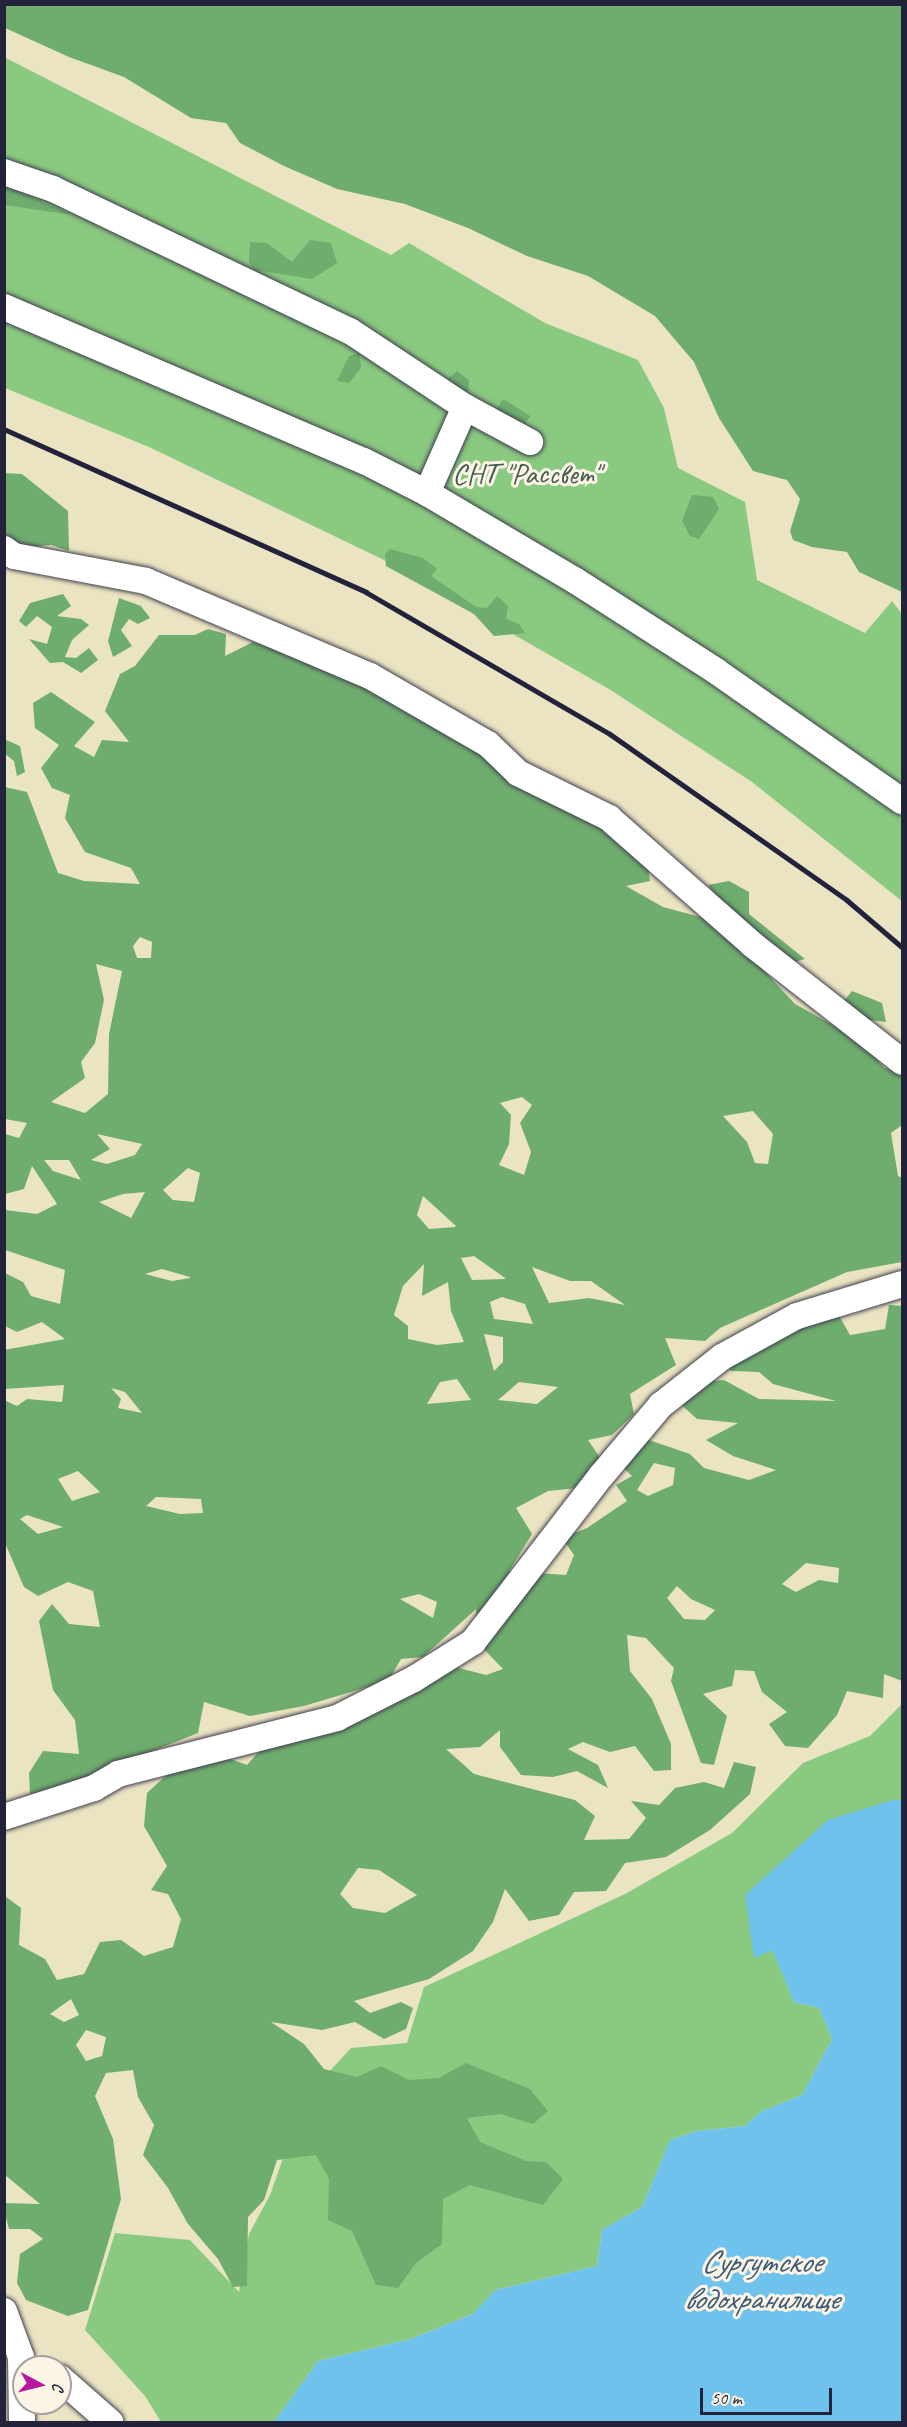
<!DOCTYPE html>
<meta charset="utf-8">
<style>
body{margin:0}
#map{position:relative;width:907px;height:2427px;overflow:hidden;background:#ebe4c2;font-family:Caveat,sans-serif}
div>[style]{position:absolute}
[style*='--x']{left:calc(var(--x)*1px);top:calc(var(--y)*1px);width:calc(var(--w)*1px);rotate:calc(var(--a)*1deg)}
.green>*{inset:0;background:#8ac980}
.forest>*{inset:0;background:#6fad6e;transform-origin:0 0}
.water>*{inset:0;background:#6fc2eb}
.roads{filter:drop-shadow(0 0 2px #403f4f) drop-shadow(0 0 2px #403f4f)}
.minor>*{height:26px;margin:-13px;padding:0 13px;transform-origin:13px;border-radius:13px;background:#fff}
.rail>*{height:4.5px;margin:-2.25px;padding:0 2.25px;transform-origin:2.25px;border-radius:2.25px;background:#22223b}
span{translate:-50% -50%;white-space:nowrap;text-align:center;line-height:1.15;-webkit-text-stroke:6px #fcf5e5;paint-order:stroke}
.park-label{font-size:30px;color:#465c53}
.water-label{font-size:32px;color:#3d5a79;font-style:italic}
.frame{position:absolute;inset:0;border:6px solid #22223b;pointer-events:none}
.north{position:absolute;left:12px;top:2355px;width:60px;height:60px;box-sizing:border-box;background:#fcf5e5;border:2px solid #a5a1a1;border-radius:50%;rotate:97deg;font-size:16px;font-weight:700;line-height:24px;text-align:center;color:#22223b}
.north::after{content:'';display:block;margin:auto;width:21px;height:27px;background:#b5179e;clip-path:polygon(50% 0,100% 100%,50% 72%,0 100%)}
.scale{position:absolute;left:700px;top:2388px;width:132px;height:27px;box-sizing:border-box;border:3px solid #22223b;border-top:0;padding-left:8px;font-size:18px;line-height:21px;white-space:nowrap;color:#22223b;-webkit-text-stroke:4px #fcf5e5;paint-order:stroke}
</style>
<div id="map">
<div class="green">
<div style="clip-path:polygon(4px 57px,391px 255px,409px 243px,545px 323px,638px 360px,664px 408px,678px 468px,745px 502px,757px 580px,865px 633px,892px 601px,902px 614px,902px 901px,752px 782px,609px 689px,382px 559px,149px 447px,5px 388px)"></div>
<div style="clip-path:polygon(902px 1704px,902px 1800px,893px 1800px,755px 1957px,772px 1949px,794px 2002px,819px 2008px,832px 2039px,802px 2095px,762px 2111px,745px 2126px,697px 2131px,670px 2140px,642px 2207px,602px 2230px,597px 2266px,495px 2290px,473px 2314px,411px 2339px,318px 2361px,274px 2422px,161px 2422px,145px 2396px,85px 2330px,115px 2233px,190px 2240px,239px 2292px,249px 2234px,270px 2195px,304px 2099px,351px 2048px,407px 2043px,424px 1987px,625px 1894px,732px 1833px,803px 1763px,870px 1736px)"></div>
</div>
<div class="forest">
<div style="clip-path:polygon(5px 4px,902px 5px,902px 592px,859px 572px,847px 552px,812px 547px,793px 540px,790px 531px,800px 499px,787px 480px,753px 471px,719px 418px,694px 362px,655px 316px,588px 276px,527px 256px,468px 228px,405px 204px,337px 189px,284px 166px,240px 143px,226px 123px,191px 118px,124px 77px,69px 57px,5px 28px)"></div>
<div style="clip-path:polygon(5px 185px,72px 215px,5px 205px)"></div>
<div style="clip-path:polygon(310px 240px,331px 243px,337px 263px,312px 279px,254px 270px,249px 262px,250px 242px,267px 243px,292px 262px)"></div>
<div style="clip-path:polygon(359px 353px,361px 368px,349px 383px,337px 381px,349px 356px)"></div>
<div style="clip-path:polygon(457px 371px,469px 380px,468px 395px,446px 380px)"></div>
<div style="left:503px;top:399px;width:32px;height:18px;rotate:32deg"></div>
<div style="clip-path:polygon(4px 473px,22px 474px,68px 511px,69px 551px,51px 545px,17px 548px,5px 533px)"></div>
<div style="clip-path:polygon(692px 495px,713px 497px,719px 509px,699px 539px,690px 536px,682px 521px)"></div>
<div style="clip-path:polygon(390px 549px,423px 558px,437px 569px,431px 576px,476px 607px,487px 608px,497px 596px,508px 606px,506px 619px,519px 624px,525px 633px,494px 636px,474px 614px,386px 566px,385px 554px)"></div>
<div style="clip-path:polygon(63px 594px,71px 606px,57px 616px,81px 619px,89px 625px,72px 640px,65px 657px,76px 658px,89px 648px,98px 660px,81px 673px,63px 662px,50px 663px,29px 639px,47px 644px,52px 627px,37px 616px,26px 627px,19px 621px,30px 603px)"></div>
<div style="clip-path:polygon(119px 598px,141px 606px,150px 618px,138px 624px,129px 619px,121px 630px,132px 646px,113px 657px,108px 641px)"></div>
<div style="clip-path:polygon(evenodd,208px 629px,226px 634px,225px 656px,253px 642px,323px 665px,405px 707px,593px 818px,647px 859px,650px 881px,626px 886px,663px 907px,719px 922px,795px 1004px,865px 1043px,883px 1067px,902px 1075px,902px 1125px,891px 1133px,898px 1176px,902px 1178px,902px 1262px,847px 1272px,720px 1328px,705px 1341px,665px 1338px,676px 1365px,630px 1394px,634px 1414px,612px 1435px,588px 1440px,601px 1459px,588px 1487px,548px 1491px,516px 1508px,532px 1534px,509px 1571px,566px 1575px,574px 1555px,562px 1538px,587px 1528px,627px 1501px,616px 1485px,632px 1476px,616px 1461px,649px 1440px,690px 1454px,704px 1468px,749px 1480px,776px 1470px,733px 1456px,706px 1440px,738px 1423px,697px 1419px,675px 1399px,680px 1384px,724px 1380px,759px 1399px,836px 1401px,773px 1384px,759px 1372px,731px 1371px,717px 1356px,838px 1314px,850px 1335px,885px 1329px,889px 1305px,902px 1306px,902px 1681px,884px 1674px,883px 1698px,847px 1691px,837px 1715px,808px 1748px,785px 1746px,769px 1724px,787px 1712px,762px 1692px,754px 1671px,735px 1670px,732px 1686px,703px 1694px,727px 1716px,714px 1765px,701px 1763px,671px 1681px,674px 1668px,646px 1638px,627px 1635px,630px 1671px,652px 1699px,671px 1744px,671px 1770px,654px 1771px,635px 1746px,610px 1752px,583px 1742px,568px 1749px,598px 1765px,608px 1788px,577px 1771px,553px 1777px,521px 1775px,500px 1747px,500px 1730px,480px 1747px,446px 1749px,474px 1774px,575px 1800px,595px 1816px,584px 1840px,629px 1839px,646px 1818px,631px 1801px,659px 1805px,675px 1788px,704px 1782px,724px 1788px,734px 1762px,756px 1767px,750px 1794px,710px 1830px,666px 1857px,625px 1863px,606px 1891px,574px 1892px,559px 1915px,529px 1921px,505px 1889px,493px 1922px,473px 1951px,429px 1979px,354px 2001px,370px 2013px,401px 2002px,413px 2008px,406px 2029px,384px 2039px,355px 2022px,322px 2030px,271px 2022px,304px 2044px,324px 2069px,357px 2077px,381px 2066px,409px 2080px,439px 2078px,466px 2063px,530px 2089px,548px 2111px,533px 2124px,500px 2114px,467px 2118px,480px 2142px,526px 2161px,546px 2162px,563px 2179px,543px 2205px,470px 2185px,443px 2199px,442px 2244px,416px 2263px,398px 2288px,376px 2285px,352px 2231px,328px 2220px,329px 2179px,316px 2155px,277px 2160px,264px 2200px,248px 2217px,247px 2286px,233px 2287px,218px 2259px,188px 2224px,168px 2188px,143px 2155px,154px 2125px,138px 2097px,133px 2070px,106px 2073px,95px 2096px,113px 2139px,121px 2199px,88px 2310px,68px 2316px,26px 2300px,17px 2283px,20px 2254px,43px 2239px,30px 2229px,9px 2229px,5px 2214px,5px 2203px,40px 2204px,5px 2175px,5px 1896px,21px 1908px,19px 1945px,45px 1959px,57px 1980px,84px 1974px,100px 1942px,121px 1940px,144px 1956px,173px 1947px,181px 1919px,168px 1894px,151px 1890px,167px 1866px,144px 1826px,147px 1793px,173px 1769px,219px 1755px,247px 1765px,262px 1748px,455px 1667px,486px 1675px,503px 1669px,479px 1644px,476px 1609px,423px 1657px,401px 1659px,388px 1681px,304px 1706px,250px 1716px,204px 1702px,198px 1733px,80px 1780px,30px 1794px,29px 1773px,43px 1751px,79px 1754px,75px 1720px,53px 1690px,39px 1621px,52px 1604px,69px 1624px,100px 1627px,93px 1591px,68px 1582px,38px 1596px,24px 1587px,5px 1543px,4px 1400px,17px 1406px,27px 1399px,62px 1402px,64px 1385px,5px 1389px,4px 1350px,65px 1339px,42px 1322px,17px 1332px,5px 1326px,5px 1273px,23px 1282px,31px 1296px,60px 1304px,65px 1270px,5px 1250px,5px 1210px,37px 1214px,57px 1204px,32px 1166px,24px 1189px,5px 1194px,5px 1134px,19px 1138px,27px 1123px,5px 1119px,5px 787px,27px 792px,58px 873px,84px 881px,140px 884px,131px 868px,85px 852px,65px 818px,70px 795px,52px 788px,41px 768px,59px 745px,35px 728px,33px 703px,51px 692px,95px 722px,74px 746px,94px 757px,102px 740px,129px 742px,105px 711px,120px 674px,135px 666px,159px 635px,195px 635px,208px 629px,140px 937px,152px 942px,151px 958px,137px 958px,133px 946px,140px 937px,208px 629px,96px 964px,122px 971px,109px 1034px,108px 1094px,85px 1113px,51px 1102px,85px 1078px,81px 1062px,95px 1043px,104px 1000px,96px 964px,208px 629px,522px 1097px,532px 1105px,520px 1123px,531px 1152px,524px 1175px,499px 1165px,509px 1144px,511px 1115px,500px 1103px,522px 1097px,208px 629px,753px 1111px,773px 1134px,768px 1164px,755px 1163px,747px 1142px,723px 1116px,753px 1111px,208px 629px,97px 1134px,142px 1144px,135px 1155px,107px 1164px,91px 1160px,110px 1149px,97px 1134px,208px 629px,44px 1160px,69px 1160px,81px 1180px,53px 1171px,44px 1160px,208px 629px,188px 1168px,200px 1173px,194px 1202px,173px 1200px,163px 1190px,188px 1168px,208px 629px,145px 1192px,131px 1218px,99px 1202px,123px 1194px,145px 1192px,208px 629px,423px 1196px,456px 1226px,455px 1227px,429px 1229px,417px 1215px,423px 1196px,208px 629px,474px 1256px,505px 1278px,505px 1279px,472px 1280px,461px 1258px,474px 1256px,208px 629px,424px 1264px,422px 1296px,448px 1282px,451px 1311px,464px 1342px,437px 1345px,408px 1339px,408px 1326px,394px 1315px,403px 1286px,424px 1264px,208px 629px,532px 1267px,570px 1281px,591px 1281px,625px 1305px,589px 1298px,549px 1303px,532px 1267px,208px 629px,162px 1269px,190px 1277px,190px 1278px,172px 1281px,145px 1274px,162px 1269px,208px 629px,502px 1297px,525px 1304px,533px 1324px,494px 1319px,490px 1302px,502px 1297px,208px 629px,484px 1334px,503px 1337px,503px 1362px,494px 1371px,484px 1334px,208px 629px,457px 1379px,471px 1400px,427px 1404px,440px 1382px,457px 1379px,208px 629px,519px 1382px,558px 1387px,537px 1404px,498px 1400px,519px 1382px,208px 629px,111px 1388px,125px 1392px,142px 1413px,118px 1408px,121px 1399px,111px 1388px,208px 629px,654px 1463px,675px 1468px,673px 1485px,648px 1496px,637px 1490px,654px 1463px,208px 629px,78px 1471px,100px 1492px,72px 1501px,58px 1479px,78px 1471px,208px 629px,156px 1497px,201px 1499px,203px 1513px,180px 1514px,146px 1506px,156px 1497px,208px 629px,27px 1515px,63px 1527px,38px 1534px,20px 1519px,27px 1515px,208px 629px,806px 1563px,839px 1568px,838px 1583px,819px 1580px,796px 1592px,782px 1584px,806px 1563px,208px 629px,677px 1586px,691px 1599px,715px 1610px,705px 1620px,684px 1619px,667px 1598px,677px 1586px,208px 629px,419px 1594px,437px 1602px,433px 1618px,400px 1599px,419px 1594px,208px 629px,358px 1868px,379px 1870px,417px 1895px,385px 1913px,353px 1908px,340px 1894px,358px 1868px,208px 629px,71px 1999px,79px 2015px,64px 2022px,50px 2014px,71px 1999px,208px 629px,86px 2030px,106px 2037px,102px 2056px,86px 2061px,76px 2045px,86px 2030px)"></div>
<div style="clip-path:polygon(4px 739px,20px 746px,25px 772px,17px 776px,14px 761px,5px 754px)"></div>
<div style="clip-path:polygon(729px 881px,749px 892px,749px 914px,805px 959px,788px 964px,737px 922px,708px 885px)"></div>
<div style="clip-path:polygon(852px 991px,882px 1003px,886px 1022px,862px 1019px,844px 1001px)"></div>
</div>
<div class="water">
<div style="clip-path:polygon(893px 1800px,902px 1800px,902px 2422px,274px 2422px,318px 2361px,411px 2339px,473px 2314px,495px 2290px,597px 2266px,602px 2230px,642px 2207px,670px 2140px,697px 2131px,745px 2126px,762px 2111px,802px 2095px,832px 2039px,819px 2008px,794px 2002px,772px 1950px,754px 1958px,745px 1895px,828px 1820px)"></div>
</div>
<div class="roads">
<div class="minor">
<div style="--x:4;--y:172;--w:52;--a:19.1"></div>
<div style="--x:53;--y:189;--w:329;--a:25.6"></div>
<div style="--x:350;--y:331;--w:138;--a:33.5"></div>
<div style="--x:465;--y:407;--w:74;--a:28.3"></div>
<div style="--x:4;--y:307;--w:392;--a:23.2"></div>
<div style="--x:364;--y:461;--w:71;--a:26.9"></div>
<div style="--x:427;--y:493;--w:173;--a:30.6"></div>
<div style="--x:576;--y:581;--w:166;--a:32.7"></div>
<div style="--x:716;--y:671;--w:227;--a:35"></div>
<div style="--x:427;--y:493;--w:94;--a:-66.2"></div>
<div style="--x:4;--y:549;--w:12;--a:35"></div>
<div style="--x:14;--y:556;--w:134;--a:10.7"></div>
<div style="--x:146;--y:581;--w:243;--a:23"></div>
<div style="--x:370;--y:676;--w:136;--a:30"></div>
<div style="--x:488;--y:744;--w:42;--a:44"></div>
<div style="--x:518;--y:773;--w:102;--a:26.3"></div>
<div style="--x:609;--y:818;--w:192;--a:41.4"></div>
<div style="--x:753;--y:945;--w:189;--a:38.1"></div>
<div style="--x:4;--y:1817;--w:95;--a:-17.9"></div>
<div style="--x:94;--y:1788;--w:28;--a:-30"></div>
<div style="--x:118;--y:1774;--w:226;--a:-14.3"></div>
<div style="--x:337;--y:1718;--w:86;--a:-26.9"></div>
<div style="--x:414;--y:1679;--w:70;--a:-32.1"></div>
<div style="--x:473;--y:1642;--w:210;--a:-52.4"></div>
<div style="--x:601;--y:1476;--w:93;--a:-49.8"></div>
<div style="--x:661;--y:1405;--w:78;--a:-38.2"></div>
<div style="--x:722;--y:1357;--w:85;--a:-28.7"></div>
<div style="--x:797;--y:1316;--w:110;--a:-16.9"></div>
<div style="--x:4;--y:2311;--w:49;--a:69.7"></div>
<div style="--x:21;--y:2357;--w:65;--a:89.1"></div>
<div style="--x:60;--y:2378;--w:67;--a:41.3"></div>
</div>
</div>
<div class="rail">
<div style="--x:4;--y:429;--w:397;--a:24.2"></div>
<div style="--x:366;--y:592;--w:282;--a:30.2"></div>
<div style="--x:610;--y:734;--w:289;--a:35"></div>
<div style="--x:847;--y:900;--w:72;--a:40.5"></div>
</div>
<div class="park-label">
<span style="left:526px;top:473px">СНТ "Рассвет"</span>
</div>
<div class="water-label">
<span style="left:761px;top:2281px">Сургутское<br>водохранилище</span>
</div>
<div class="frame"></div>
<div class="north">С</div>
<div class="scale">50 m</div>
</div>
